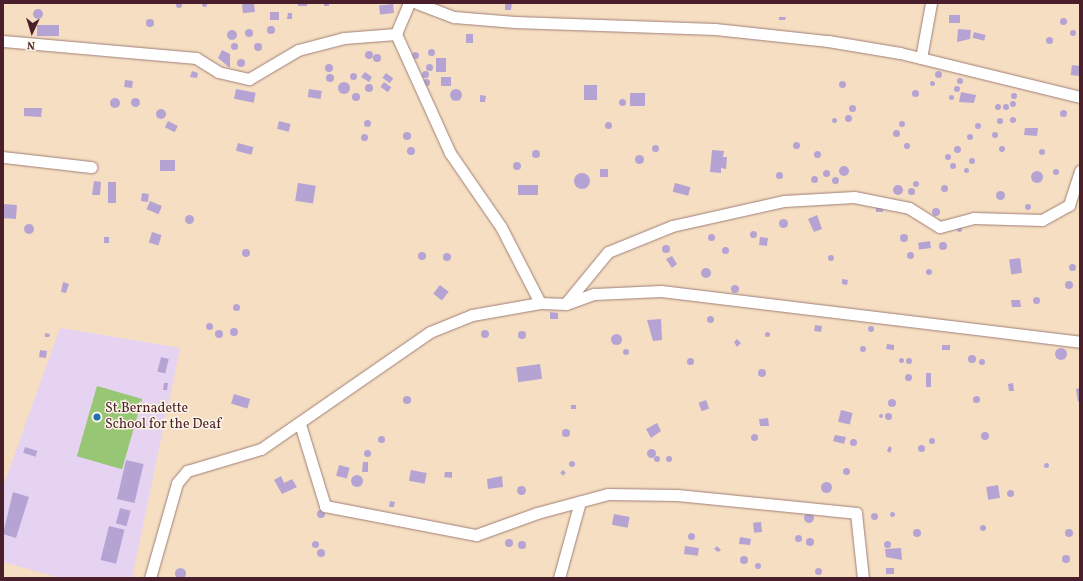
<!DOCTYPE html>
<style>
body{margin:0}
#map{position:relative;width:1083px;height:581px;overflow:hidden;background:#f5dec2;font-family:Vollkorn,serif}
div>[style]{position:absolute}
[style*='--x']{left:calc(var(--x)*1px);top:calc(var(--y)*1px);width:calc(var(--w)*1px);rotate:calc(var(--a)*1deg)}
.built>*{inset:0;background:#e5d3f1}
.green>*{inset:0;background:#97c675;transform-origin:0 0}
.building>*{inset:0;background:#b5a4d3;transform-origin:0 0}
.round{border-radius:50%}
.roads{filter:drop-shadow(0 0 1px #a07e76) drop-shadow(0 0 1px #a07e76)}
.minor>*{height:11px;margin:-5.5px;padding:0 5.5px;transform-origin:5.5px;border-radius:5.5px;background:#fff}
.dots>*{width:11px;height:11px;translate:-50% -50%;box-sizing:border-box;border:2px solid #fcf5e5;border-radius:50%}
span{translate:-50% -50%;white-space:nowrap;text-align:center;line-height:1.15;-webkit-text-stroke:3px #fcf5e5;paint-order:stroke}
.poi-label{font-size:14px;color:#4a1f2b}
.left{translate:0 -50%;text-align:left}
.frame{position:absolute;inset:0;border:4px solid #4a1f2b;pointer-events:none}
.north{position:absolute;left:12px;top:12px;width:40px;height:40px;-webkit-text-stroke:3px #fcf5e5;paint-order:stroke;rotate:184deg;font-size:11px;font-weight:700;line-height:16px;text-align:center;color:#4a1f2b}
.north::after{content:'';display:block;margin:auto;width:14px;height:18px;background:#4a1f2b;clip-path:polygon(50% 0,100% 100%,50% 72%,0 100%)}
</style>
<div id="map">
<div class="built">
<div style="clip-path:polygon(60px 328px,180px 348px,132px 578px,60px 578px,3px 562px,3px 487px)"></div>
</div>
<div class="green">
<div style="left:97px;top:386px;width:47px;height:73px;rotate:16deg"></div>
</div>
<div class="building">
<div class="round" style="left:201.5px;top:1.5px;width:5px;height:5px"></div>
<div class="round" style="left:176px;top:2px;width:6px;height:6px"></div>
<div style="left:254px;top:3px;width:9px;height:12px;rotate:84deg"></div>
<div style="left:298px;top:3px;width:9px;height:3px"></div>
<div style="left:324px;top:3px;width:5px;height:3px"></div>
<div style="clip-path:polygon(505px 3px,512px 3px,511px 10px,505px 10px)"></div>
<div style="left:393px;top:4px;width:9px;height:14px;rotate:84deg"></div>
<div class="round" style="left:33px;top:9px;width:10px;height:10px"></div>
<div style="left:279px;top:12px;width:8px;height:9px;rotate:90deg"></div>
<div style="clip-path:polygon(288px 13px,292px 13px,292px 19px,287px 19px)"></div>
<div style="left:949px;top:15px;width:11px;height:8px"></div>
<div style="clip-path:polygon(779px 17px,786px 17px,785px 20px,779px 20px)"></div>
<div class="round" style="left:1059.5px;top:17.5px;width:7px;height:7px"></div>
<div class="round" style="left:146px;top:19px;width:8px;height:8px"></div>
<div style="left:37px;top:25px;width:22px;height:11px"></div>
<div class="round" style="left:267px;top:26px;width:8px;height:8px"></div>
<div style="clip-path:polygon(958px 29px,971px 30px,970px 39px,957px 42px)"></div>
<div class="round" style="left:245px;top:29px;width:8px;height:8px"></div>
<div class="round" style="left:1070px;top:30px;width:6px;height:6px"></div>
<div class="round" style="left:227px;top:30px;width:10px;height:10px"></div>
<div style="left:974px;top:32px;width:12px;height:6px;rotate:14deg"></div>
<div style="left:466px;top:34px;width:7px;height:9px"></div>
<div class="round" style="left:1045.5px;top:36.5px;width:7px;height:7px"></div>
<div class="round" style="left:230.5px;top:42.5px;width:7px;height:7px"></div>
<div class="round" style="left:254px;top:43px;width:8px;height:8px"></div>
<div class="round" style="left:427.5px;top:48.5px;width:7px;height:7px"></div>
<div style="clip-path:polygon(222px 50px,230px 54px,230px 68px,218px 58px)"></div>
<div class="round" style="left:365px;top:51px;width:8px;height:8px"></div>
<div class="round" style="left:411.5px;top:51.5px;width:7px;height:7px"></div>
<div class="round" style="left:373px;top:54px;width:8px;height:8px"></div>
<div style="left:436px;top:58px;width:10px;height:14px"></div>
<div class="round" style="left:237px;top:59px;width:8px;height:8px"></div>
<div class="round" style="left:425.5px;top:63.5px;width:7px;height:7px"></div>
<div class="round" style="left:325px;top:64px;width:8px;height:8px"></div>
<div style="left:1072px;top:65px;width:8px;height:10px;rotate:7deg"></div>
<div class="round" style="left:934.5px;top:70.5px;width:7px;height:7px"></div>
<div class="round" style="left:421.5px;top:70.5px;width:7px;height:7px"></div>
<div style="clip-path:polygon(192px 71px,198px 73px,197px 78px,190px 77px)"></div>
<div style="clip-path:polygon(365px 72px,372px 77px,369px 82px,361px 77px)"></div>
<div class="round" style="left:349.5px;top:72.5px;width:7px;height:7px"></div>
<div style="left:386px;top:73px;width:9px;height:6px;rotate:36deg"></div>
<div class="round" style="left:326px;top:74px;width:8px;height:8px"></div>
<div style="left:441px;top:77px;width:10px;height:9px"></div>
<div class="round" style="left:957px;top:78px;width:6px;height:6px"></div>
<div class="round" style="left:422.5px;top:78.5px;width:7px;height:7px"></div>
<div style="left:125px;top:80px;width:8px;height:7px;rotate:7deg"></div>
<div class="round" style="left:929.5px;top:80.5px;width:5px;height:5px"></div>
<div class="round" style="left:838.5px;top:80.5px;width:7px;height:7px"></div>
<div style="left:384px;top:82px;width:9px;height:6px;rotate:36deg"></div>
<div class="round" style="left:338px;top:82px;width:12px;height:12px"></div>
<div class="round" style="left:365px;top:84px;width:8px;height:8px"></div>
<div style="left:584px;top:85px;width:13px;height:15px"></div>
<div class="round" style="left:954px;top:86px;width:6px;height:6px"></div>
<div style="left:236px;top:89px;width:20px;height:10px;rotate:11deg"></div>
<div style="left:309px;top:89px;width:13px;height:8px;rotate:9deg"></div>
<div class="round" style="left:450px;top:89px;width:12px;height:12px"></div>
<div class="round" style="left:911.5px;top:89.5px;width:7px;height:7px"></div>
<div style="clip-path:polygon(961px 92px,976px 95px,974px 103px,959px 102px)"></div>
<div style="left:630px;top:93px;width:15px;height:13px"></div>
<div class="round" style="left:1011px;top:93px;width:6px;height:6px"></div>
<div class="round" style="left:352px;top:93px;width:8px;height:8px"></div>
<div class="round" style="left:948.5px;top:94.5px;width:5px;height:5px"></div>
<div style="clip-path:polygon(480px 95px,486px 96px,485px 102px,480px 102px)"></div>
<div class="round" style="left:130.5px;top:97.5px;width:9px;height:9px"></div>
<div class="round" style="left:110px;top:98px;width:10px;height:10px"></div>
<div class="round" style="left:618.5px;top:98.5px;width:7px;height:7px"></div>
<div class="round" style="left:1010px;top:101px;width:6px;height:6px"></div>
<div class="round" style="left:1003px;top:104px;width:6px;height:6px"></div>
<div class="round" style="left:995px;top:104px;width:6px;height:6px"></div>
<div class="round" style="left:848.5px;top:104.5px;width:7px;height:7px"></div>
<div style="clip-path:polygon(24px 108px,42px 108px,41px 117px,24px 116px)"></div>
<div class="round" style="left:156px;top:109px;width:10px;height:10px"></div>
<div class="round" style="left:1059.5px;top:109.5px;width:7px;height:7px"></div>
<div class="round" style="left:844.5px;top:114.5px;width:7px;height:7px"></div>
<div class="round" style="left:1010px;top:117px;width:6px;height:6px"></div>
<div class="round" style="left:831.5px;top:117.5px;width:5px;height:5px"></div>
<div class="round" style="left:997px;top:118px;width:6px;height:6px"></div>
<div class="round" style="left:363.5px;top:119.5px;width:7px;height:7px"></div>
<div class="round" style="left:899px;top:121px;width:6px;height:6px"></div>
<div style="left:168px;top:121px;width:11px;height:7px;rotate:27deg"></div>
<div style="left:279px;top:121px;width:12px;height:8px;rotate:14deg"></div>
<div class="round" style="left:604.5px;top:121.5px;width:7px;height:7px"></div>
<div class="round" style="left:975px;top:123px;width:6px;height:6px"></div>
<div style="clip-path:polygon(1025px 128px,1038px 128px,1037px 136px,1024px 135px)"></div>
<div class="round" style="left:892.5px;top:129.5px;width:7px;height:7px"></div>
<div class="round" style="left:992px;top:132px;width:6px;height:6px"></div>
<div class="round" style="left:403px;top:132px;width:8px;height:8px"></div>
<div class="round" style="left:360.5px;top:133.5px;width:7px;height:7px"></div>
<div class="round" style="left:967px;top:134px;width:6px;height:6px"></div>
<div class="round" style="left:792.5px;top:141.5px;width:7px;height:7px"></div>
<div style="left:238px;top:143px;width:16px;height:8px;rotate:15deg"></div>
<div class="round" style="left:904px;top:143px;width:6px;height:6px"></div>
<div class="round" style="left:651.5px;top:144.5px;width:7px;height:7px"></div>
<div class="round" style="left:953.5px;top:145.5px;width:7px;height:7px"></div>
<div class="round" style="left:999px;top:146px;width:6px;height:6px"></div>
<div class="round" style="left:407px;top:147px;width:8px;height:8px"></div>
<div class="round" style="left:1039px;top:149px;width:6px;height:6px"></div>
<div style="clip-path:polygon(712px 150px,724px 151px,723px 157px,727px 157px,726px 169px,721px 168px,721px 173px,710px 172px)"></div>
<div class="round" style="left:532px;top:150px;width:8px;height:8px"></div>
<div class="round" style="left:813.5px;top:150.5px;width:7px;height:7px"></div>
<div class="round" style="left:945px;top:154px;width:6px;height:6px"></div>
<div class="round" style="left:634.5px;top:154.5px;width:9px;height:9px"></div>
<div class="round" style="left:969px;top:158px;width:6px;height:6px"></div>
<div style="left:160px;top:160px;width:15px;height:11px"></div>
<div class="round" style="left:513px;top:162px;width:8px;height:8px"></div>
<div class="round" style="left:950px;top:163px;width:6px;height:6px"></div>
<div class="round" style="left:839px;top:166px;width:10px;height:10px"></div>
<div class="round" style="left:963.5px;top:167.5px;width:5px;height:5px"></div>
<div class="round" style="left:1053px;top:169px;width:6px;height:6px"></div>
<div style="left:600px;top:169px;width:8px;height:8px"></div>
<div class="round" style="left:822.5px;top:169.5px;width:7px;height:7px"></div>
<div class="round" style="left:1031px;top:171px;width:12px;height:12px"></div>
<div class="round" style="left:775.5px;top:171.5px;width:7px;height:7px"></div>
<div class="round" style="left:574px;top:173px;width:16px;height:16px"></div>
<div class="round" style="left:810.5px;top:175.5px;width:7px;height:7px"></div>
<div class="round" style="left:831.5px;top:176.5px;width:7px;height:7px"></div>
<div class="round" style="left:913px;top:181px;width:6px;height:6px"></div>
<div style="clip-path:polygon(94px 181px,101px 182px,100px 195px,92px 195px)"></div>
<div style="left:108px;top:182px;width:8px;height:21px"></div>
<div style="left:298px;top:183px;width:18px;height:18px;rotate:9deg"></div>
<div style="left:675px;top:183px;width:16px;height:9px;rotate:15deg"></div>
<div class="round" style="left:940.5px;top:184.5px;width:7px;height:7px"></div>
<div style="left:518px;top:185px;width:20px;height:10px"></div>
<div class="round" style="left:893px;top:185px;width:10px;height:10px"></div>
<div class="round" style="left:907.5px;top:187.5px;width:7px;height:7px"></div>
<div class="round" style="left:995.5px;top:190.5px;width:9px;height:9px"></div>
<div style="left:142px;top:193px;width:7px;height:8px;rotate:8deg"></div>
<div style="left:150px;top:201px;width:13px;height:9px;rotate:23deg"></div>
<div class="round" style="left:1025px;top:204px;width:6px;height:6px"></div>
<div style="left:3px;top:204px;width:14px;height:14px;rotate:4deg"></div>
<div style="left:876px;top:204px;width:7px;height:8px"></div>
<div class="round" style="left:932px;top:208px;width:8px;height:8px"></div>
<div class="round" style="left:184.5px;top:214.5px;width:9px;height:9px"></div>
<div style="clip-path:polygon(817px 215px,822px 229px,814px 232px,808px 219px)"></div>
<div class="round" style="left:778.5px;top:218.5px;width:9px;height:9px"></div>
<div class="round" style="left:24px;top:224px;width:10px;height:10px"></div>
<div class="round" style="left:956.5px;top:226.5px;width:5px;height:5px"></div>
<div class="round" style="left:749.5px;top:230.5px;width:7px;height:7px"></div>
<div style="left:152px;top:232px;width:10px;height:11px;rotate:17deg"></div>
<div class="round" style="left:707.5px;top:233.5px;width:7px;height:7px"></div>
<div class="round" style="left:900px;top:234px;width:8px;height:8px"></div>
<div style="left:104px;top:237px;width:5px;height:6px"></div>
<div style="left:760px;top:237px;width:8px;height:8px;rotate:7deg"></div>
<div style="left:930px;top:241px;width:7px;height:12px;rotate:82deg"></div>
<div class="round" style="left:939px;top:242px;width:8px;height:8px"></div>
<div class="round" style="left:662px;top:245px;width:8px;height:8px"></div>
<div class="round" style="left:721.5px;top:246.5px;width:7px;height:7px"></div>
<div class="round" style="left:242px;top:249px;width:8px;height:8px"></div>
<div class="round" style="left:906.5px;top:251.5px;width:7px;height:7px"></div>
<div class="round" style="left:418px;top:252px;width:8px;height:8px"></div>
<div class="round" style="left:443px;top:253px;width:8px;height:8px"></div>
<div class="round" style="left:828px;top:255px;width:6px;height:6px"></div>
<div style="clip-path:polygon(672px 256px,677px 264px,672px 268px,666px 259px)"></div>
<div style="left:1020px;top:258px;width:15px;height:11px;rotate:82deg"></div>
<div class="round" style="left:1068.5px;top:263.5px;width:7px;height:7px"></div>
<div class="round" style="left:701px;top:268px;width:10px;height:10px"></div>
<div class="round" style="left:926px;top:269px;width:6px;height:6px"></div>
<div style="clip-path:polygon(842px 279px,848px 280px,847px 285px,842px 284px)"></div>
<div class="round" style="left:1065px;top:281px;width:8px;height:8px"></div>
<div style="clip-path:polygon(63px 282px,69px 284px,66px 293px,61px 292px)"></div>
<div style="left:440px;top:285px;width:11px;height:11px;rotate:38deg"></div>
<div class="round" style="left:731px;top:285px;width:8px;height:8px"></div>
<div class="round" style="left:1032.5px;top:296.5px;width:7px;height:7px"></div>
<div style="clip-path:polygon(1011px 300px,1020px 300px,1021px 307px,1012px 307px)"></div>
<div class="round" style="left:232.5px;top:303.5px;width:7px;height:7px"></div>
<div style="clip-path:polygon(550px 312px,558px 313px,558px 319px,550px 319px)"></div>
<div class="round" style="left:706.5px;top:315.5px;width:7px;height:7px"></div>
<div style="clip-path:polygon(661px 319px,662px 340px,653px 341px,647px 320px)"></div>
<div class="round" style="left:205.5px;top:322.5px;width:7px;height:7px"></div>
<div style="left:815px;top:325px;width:7px;height:6px;rotate:8deg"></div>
<div class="round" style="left:868px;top:326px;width:6px;height:6px"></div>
<div class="round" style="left:230px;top:328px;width:8px;height:8px"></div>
<div class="round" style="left:215px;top:330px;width:8px;height:8px"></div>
<div class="round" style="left:481px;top:330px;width:8px;height:8px"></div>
<div class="round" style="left:518px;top:331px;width:8px;height:8px"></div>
<div class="round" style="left:764.5px;top:331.5px;width:5px;height:5px"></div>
<div style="clip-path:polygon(45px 333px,50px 334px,49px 337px,45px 337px)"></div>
<div class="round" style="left:610.5px;top:333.5px;width:11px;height:11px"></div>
<div style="clip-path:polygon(737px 339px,741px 343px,737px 347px,734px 342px)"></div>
<div style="clip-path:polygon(887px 344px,894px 345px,894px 350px,886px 349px)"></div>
<div style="left:942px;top:345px;width:8px;height:5px"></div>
<div class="round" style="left:860px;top:346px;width:6px;height:6px"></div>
<div class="round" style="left:1055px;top:348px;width:12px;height:12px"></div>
<div class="round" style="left:623px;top:349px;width:6px;height:6px"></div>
<div style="left:40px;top:350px;width:7px;height:7px;rotate:8deg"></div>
<div class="round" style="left:968px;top:355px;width:8px;height:8px"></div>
<div style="left:161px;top:357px;width:8px;height:15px;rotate:14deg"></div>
<div class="round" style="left:686.5px;top:357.5px;width:7px;height:7px"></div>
<div class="round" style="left:898.5px;top:357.5px;width:5px;height:5px"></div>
<div class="round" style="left:906px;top:358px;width:6px;height:6px"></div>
<div class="round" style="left:979px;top:359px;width:6px;height:6px"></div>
<div style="left:540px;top:364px;width:15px;height:24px;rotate:82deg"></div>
<div class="round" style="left:758px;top:369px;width:8px;height:8px"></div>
<div style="left:926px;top:373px;width:5px;height:14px"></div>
<div class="round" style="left:904.5px;top:373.5px;width:7px;height:7px"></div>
<div style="clip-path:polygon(164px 383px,168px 383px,167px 390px,163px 390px)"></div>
<div style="clip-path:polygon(1013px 383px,1014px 391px,1009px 391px,1008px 384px)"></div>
<div style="clip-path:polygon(1080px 388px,1080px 401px,1078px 402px,1076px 389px)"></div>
<div style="left:234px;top:394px;width:17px;height:10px;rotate:17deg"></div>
<div class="round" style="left:972.5px;top:395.5px;width:7px;height:7px"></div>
<div class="round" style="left:403px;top:396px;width:8px;height:8px"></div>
<div class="round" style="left:888px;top:399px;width:8px;height:8px"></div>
<div style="left:706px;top:400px;width:9px;height:8px;rotate:69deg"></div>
<div style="left:571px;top:405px;width:5px;height:4px"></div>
<div style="left:841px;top:410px;width:12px;height:12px;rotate:14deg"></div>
<div class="round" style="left:884.5px;top:412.5px;width:7px;height:7px"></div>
<div class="round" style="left:879px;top:414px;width:4px;height:4px"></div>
<div style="clip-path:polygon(768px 418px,769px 426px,760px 426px,759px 419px)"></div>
<div style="clip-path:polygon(657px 423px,661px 431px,651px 438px,646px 429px)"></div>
<div class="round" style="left:562px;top:429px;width:8px;height:8px"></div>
<div class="round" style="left:981px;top:432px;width:8px;height:8px"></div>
<div class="round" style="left:750.5px;top:433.5px;width:7px;height:7px"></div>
<div style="clip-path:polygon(835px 435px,846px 437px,844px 444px,833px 441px)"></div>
<div class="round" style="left:377.5px;top:435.5px;width:7px;height:7px"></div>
<div class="round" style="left:929px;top:438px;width:6px;height:6px"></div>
<div class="round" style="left:849.5px;top:438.5px;width:7px;height:7px"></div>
<div class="round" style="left:917.5px;top:444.5px;width:7px;height:7px"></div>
<div style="clip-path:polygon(889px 446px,892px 448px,890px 453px,887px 451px)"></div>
<div style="left:25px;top:447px;width:13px;height:6px;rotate:18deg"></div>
<div class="round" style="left:646.5px;top:448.5px;width:9px;height:9px"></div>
<div class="round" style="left:363.5px;top:449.5px;width:7px;height:7px"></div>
<div class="round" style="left:654px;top:456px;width:6px;height:6px"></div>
<div class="round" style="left:666px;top:456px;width:6px;height:6px"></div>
<div style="left:126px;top:460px;width:18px;height:40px;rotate:13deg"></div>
<div class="round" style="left:569px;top:461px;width:6px;height:6px"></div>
<div style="clip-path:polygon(363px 462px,368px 462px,368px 472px,362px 472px)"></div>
<div class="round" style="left:1043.5px;top:462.5px;width:5px;height:5px"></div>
<div style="left:339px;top:465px;width:11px;height:11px;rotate:15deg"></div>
<div class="round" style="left:842.5px;top:467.5px;width:7px;height:7px"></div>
<div style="left:411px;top:470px;width:16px;height:11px;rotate:11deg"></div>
<div style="left:563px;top:470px;width:4px;height:4px;rotate:45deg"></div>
<div style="clip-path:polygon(445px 472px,452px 472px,452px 478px,444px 477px)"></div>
<div class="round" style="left:351px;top:475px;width:12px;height:12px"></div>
<div style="clip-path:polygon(281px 476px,284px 483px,292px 479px,297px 487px,282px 494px,274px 480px)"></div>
<div style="clip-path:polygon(502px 476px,503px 487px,488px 489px,487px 479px)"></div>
<div class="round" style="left:820.5px;top:481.5px;width:11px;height:11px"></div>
<div style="left:998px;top:485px;width:13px;height:12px;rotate:81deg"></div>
<div class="round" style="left:516.5px;top:485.5px;width:9px;height:9px"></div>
<div class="round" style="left:1006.5px;top:489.5px;width:7px;height:7px"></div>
<div style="clip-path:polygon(13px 492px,29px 497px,16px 538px,3px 534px)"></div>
<div style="clip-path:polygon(390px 501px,395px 502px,394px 507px,389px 507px)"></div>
<div style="left:120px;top:508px;width:11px;height:16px;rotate:15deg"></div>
<div class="round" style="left:317px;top:510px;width:8px;height:8px"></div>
<div class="round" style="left:889.5px;top:511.5px;width:5px;height:5px"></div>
<div class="round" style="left:870.5px;top:512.5px;width:7px;height:7px"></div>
<div class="round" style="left:804px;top:513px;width:10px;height:10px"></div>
<div style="left:614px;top:514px;width:16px;height:11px;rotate:11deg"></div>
<div style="left:761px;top:522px;width:10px;height:8px;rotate:84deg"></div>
<div class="round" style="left:980px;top:525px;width:6px;height:6px"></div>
<div style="left:109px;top:526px;width:16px;height:35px;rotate:14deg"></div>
<div class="round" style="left:913px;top:529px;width:8px;height:8px"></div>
<div class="round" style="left:1065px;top:529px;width:8px;height:8px"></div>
<div class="round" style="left:687.5px;top:532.5px;width:7px;height:7px"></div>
<div class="round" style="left:794.5px;top:534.5px;width:7px;height:7px"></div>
<div style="clip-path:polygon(740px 537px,751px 539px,750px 545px,739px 544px)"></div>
<div class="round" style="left:806px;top:538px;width:8px;height:8px"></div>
<div class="round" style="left:505px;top:539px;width:8px;height:8px"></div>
<div class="round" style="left:311.5px;top:540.5px;width:7px;height:7px"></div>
<div class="round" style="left:883.5px;top:540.5px;width:7px;height:7px"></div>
<div class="round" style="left:518px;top:541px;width:8px;height:8px"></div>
<div style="left:685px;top:546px;width:14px;height:8px;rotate:8deg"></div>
<div style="clip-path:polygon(717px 546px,721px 550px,718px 552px,714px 549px)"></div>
<div style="clip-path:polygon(901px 548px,902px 560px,886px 557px,885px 549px)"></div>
<div class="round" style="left:317px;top:549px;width:8px;height:8px"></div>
<div class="round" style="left:1062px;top:555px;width:8px;height:8px"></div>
<div class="round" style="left:740px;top:556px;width:8px;height:8px"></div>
<div class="round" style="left:755px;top:563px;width:6px;height:6px"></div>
<div class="round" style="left:814.5px;top:567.5px;width:7px;height:7px"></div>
<div class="round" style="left:174.5px;top:567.5px;width:11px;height:11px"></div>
<div style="left:886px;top:568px;width:8px;height:6px"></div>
</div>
<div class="roads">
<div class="minor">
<div style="--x:409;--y:3;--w:34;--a:113"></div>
<div style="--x:396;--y:34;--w:131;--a:65.6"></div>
<div style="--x:450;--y:153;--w:90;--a:55.4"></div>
<div style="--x:501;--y:227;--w:85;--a:62.8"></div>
<div style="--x:417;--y:3;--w:40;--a:21"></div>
<div style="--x:454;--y:17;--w:61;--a:4.7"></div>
<div style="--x:515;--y:22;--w:200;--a:2"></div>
<div style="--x:715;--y:29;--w:114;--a:6.1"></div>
<div style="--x:828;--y:41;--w:73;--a:9.5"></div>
<div style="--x:900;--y:53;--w:185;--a:13.7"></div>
<div style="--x:3;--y:41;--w:194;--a:5"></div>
<div style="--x:196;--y:58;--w:26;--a:32"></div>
<div style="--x:218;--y:72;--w:32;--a:13"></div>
<div style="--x:249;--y:79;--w:57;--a:-30.6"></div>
<div style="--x:298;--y:50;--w:48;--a:-14.6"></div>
<div style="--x:344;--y:38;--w:52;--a:-4.4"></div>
<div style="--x:921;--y:58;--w:56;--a:-79.7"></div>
<div style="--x:3;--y:157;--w:89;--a:6.5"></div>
<div style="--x:566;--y:303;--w:66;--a:-50.5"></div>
<div style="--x:608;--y:252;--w:69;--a:-22.1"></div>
<div style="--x:672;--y:226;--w:115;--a:-12.6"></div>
<div style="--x:784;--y:201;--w:70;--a:-3.3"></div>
<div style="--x:854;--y:197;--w:56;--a:11.3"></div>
<div style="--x:909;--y:208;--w:36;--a:32"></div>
<div style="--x:940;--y:227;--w:34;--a:-15"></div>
<div style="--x:973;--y:218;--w:69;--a:1.7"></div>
<div style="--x:1042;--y:220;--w:31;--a:-29"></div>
<div style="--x:1069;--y:205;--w:36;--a:-72"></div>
<div style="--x:300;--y:424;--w:86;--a:73"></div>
<div style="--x:325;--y:506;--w:154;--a:10.9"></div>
<div style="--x:476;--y:535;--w:65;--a:-19.8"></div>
<div style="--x:537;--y:513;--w:73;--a:-15"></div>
<div style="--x:608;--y:494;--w:69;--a:0.8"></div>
<div style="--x:677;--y:495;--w:180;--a:5.7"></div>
<div style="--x:856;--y:513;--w:65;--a:83.9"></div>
<div style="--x:150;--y:578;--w:99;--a:-74.1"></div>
<div style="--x:177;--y:483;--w:16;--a:-50"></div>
<div style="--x:187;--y:471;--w:77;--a:-16.6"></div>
<div style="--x:261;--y:449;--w:206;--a:-34.7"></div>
<div style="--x:430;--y:332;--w:45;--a:-22"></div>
<div style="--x:472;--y:315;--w:69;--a:-10"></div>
<div style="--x:540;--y:303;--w:26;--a:2"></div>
<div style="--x:566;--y:304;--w:30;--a:-20"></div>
<div style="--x:594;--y:294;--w:67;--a:-2.6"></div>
<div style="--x:661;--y:291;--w:422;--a:6.9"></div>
<div style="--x:559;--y:578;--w:79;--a:-74.6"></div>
</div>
</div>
<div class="dots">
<div style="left:97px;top:417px;background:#1f6fb2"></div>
</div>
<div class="poi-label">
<span class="left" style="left:105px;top:417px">St.Bernadette<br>School for the Deaf</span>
</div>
<div class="frame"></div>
<div class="north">N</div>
</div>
